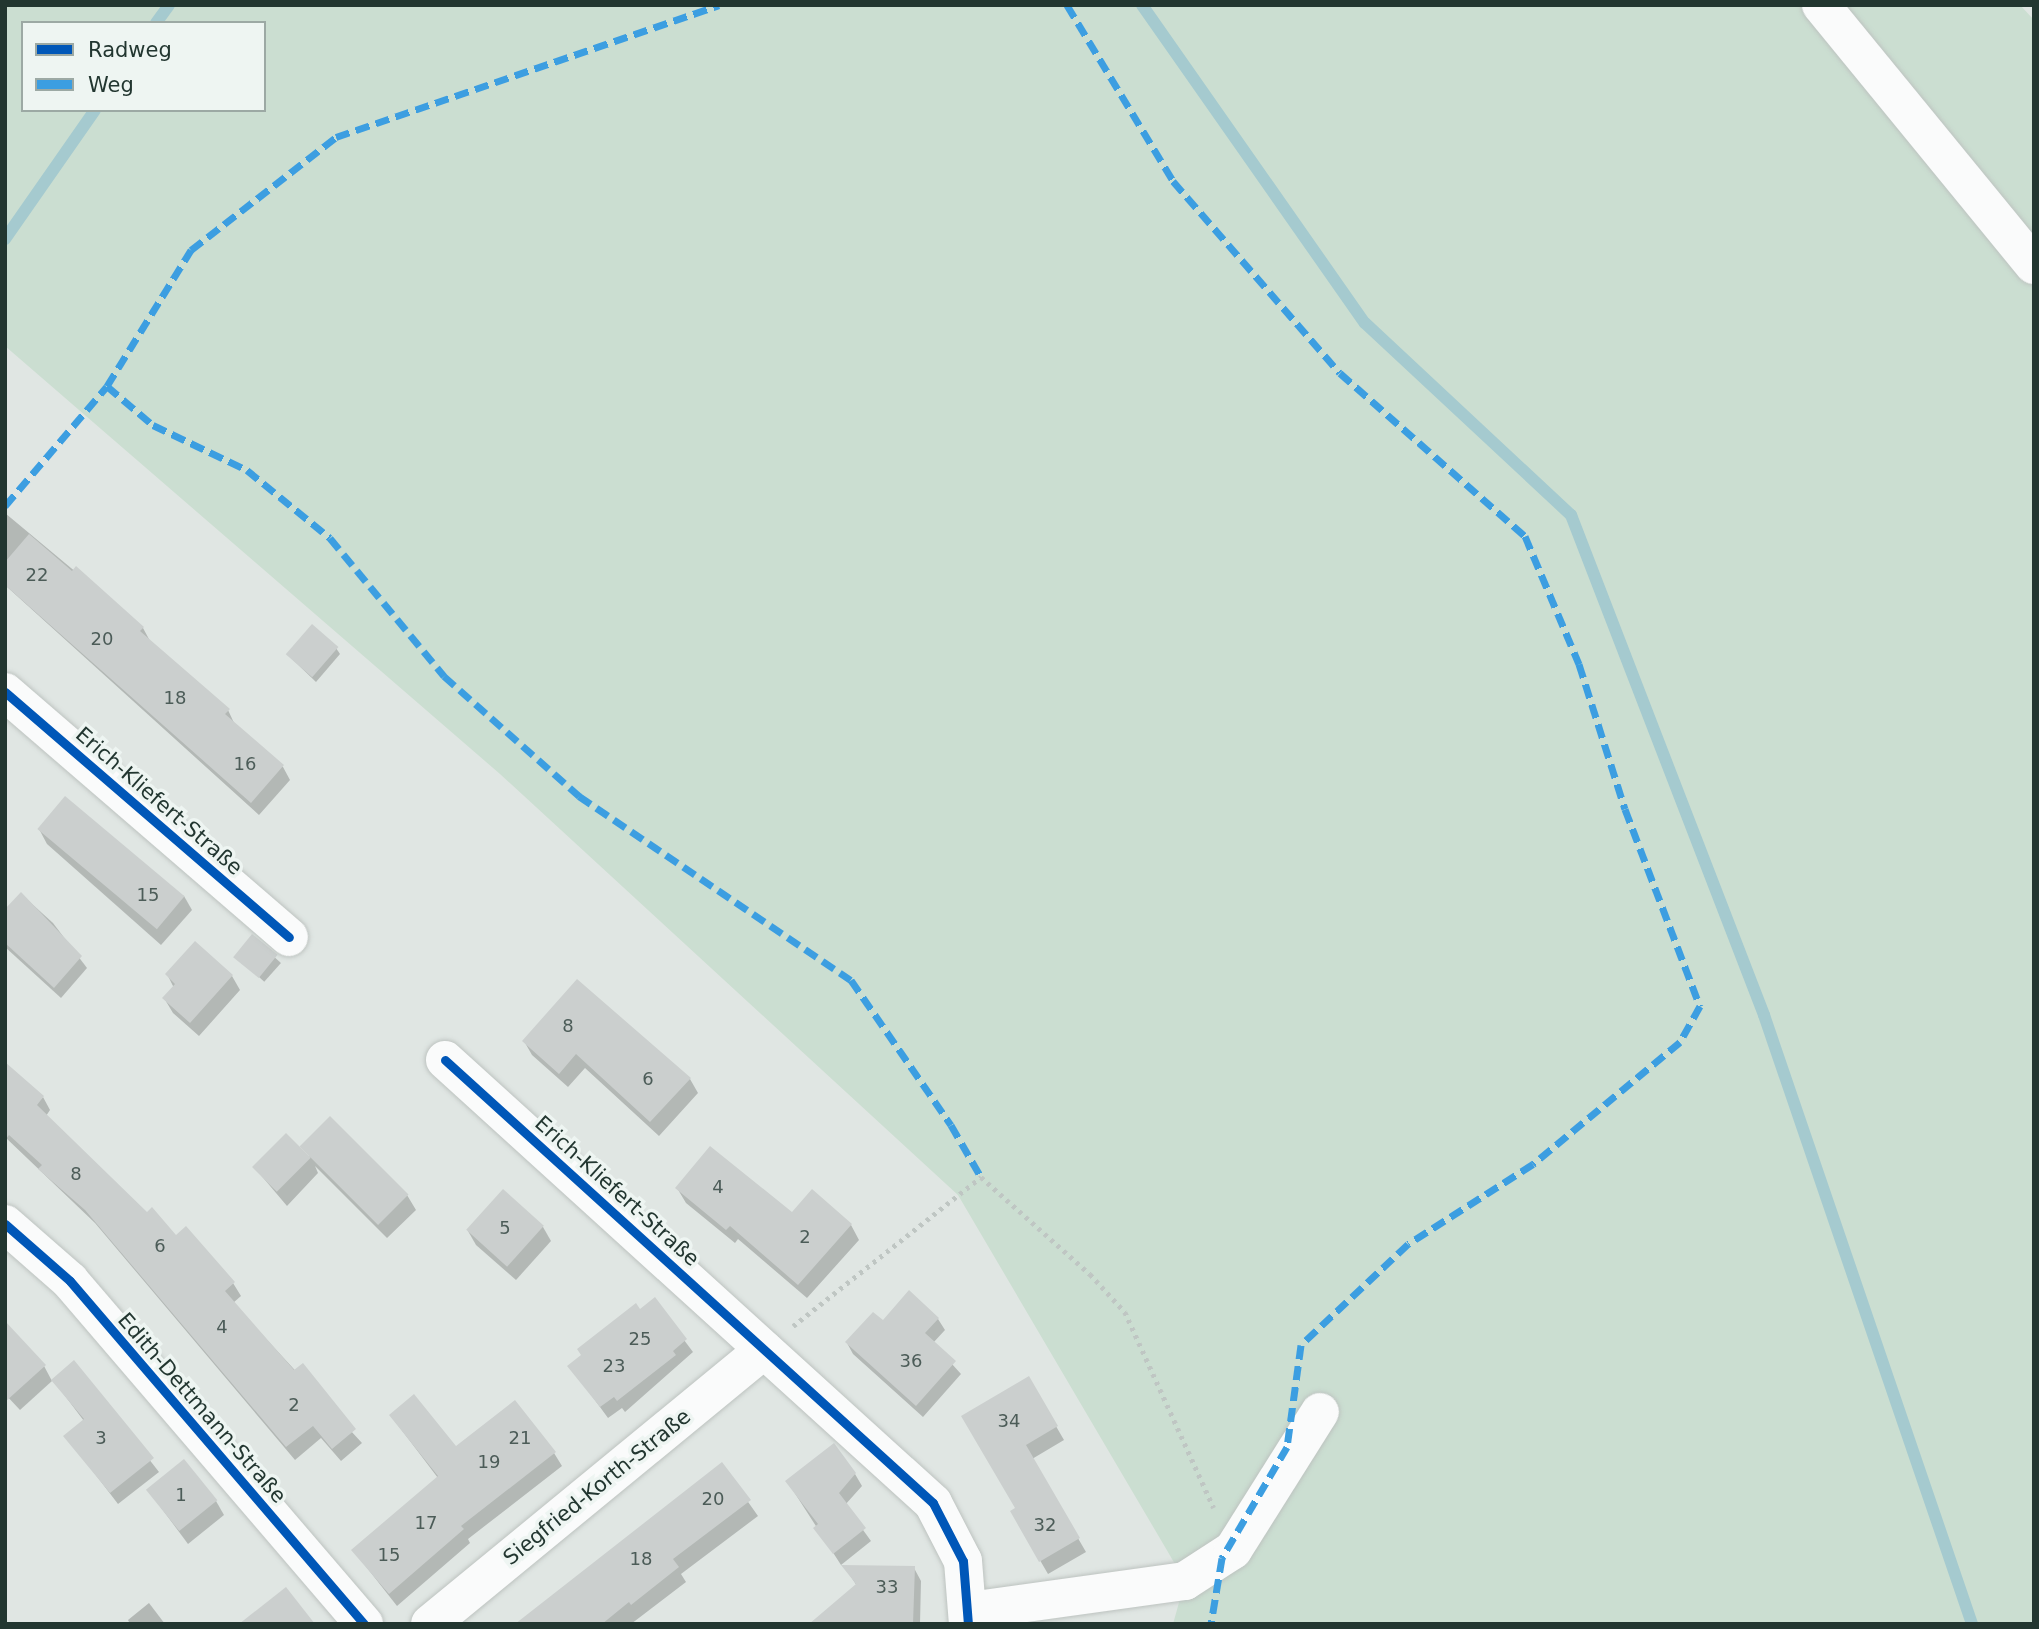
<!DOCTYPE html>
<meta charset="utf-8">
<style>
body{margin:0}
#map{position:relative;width:2039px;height:1629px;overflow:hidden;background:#e0e6e3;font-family:"DejaVu Sans",sans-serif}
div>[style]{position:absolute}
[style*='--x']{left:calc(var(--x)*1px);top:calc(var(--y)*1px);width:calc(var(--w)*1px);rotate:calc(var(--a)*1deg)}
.green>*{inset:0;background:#cbded1}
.shadow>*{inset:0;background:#0003;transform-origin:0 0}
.stream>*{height:12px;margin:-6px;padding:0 6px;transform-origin:6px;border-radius:6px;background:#a5cacf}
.building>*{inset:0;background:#cbcfce;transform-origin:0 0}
.path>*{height:4.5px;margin-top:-2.25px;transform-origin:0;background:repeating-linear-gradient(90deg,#bfc6c3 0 3.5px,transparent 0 8.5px)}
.roads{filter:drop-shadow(0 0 2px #bdc3c0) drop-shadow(0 0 2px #bdc3c0)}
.minor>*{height:38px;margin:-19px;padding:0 19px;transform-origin:19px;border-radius:19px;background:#fafbfb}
.quiet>*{height:7px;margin-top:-3.5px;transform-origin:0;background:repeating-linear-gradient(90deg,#3c9ee1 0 14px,transparent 0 21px)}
.cycleway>*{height:9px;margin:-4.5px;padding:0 4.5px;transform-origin:4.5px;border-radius:4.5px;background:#0057b8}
span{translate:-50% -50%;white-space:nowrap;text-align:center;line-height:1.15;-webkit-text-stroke:7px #eef5f2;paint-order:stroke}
.number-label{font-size:18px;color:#4c5c58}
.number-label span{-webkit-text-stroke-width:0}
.street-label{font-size:21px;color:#223630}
.frame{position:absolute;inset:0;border:7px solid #223630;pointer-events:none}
.legend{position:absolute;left:21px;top:21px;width:245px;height:91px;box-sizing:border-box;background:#eef5f2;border:2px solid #9ca9a4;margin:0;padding:9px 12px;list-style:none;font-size:21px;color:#223630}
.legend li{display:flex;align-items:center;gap:14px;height:35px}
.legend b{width:35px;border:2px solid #9ca9a4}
</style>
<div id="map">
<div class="green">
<div style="clip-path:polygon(evenodd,5px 5px,2020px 5px,2034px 20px,2034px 1624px,1173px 1624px,1185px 1581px,958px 1195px,500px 774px,5px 346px,5px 5px,23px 23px,264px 23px,264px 110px,23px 110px,23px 23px)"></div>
</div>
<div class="shadow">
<div style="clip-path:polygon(5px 513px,143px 628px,150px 641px,228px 710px,235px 725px,283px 767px,290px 780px,259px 815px,6px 586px)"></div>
<div style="clip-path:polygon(336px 648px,340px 654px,316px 682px,288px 655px)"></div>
<div style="clip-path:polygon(39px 829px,184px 896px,192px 910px,161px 945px,47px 844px)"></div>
<div style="clip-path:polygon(21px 894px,53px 923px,87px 968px,61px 998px,5px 947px,5px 911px)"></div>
<div style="left:252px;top:937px;width:39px;height:25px;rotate:42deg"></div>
<div style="clip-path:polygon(167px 974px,232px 976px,240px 990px,199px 1036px,173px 1013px,164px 998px,174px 988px)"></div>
<div style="clip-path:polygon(524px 1041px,690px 1079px,698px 1093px,659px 1136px,585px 1068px,568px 1087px,532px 1055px)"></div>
<div style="clip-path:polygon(43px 1097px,50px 1110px,46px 1116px,147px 1214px,233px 1283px,241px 1296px,233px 1303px,362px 1443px,341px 1461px,321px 1438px,295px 1460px,95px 1223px,5px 1137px)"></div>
<div style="clip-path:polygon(306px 1155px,407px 1195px,416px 1210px,387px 1238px,315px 1166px,318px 1173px,287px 1206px,254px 1167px)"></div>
<div style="clip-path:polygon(677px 1188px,792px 1214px,812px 1191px,851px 1225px,859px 1240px,807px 1298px,738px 1239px,735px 1243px,686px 1203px)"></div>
<div style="clip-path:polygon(543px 1227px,551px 1241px,516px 1280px,476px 1245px,468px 1231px)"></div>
<div style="clip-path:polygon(654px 1300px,693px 1352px,625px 1412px,622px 1408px,608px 1418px,570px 1366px)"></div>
<div style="clip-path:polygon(938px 1319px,945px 1330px,933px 1343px,961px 1374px,923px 1417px,853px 1354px,847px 1343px,883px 1323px)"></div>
<div style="clip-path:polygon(74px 1363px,159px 1472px,118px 1504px,66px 1436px,84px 1421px,53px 1380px)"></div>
<div style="clip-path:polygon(44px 1366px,52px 1381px,20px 1410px,5px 1394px)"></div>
<div style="clip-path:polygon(1028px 1378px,1064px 1440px,1032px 1459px,1086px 1552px,1048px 1574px,1012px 1512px,1018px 1509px)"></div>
<div style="clip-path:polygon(391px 1416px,456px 1448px,554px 1453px,562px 1466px,468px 1539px,470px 1543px,397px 1606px,353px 1550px,438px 1478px)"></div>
<div style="clip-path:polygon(722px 1465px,758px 1516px,681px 1574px,686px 1582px,631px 1624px,545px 1624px)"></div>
<div style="clip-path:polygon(855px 1474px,862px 1486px,845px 1505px,871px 1541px,841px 1565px,787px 1481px)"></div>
<div style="clip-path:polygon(148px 1490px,216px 1501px,224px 1515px,188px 1544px)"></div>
<div style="clip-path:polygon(844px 1566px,914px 1568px,921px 1581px,920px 1624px,811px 1624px,857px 1586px)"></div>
<div style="clip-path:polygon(149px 1603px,165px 1624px,130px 1624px,128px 1620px)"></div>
</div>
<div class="stream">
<div style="--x:1142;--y:5;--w:388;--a:55"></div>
<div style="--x:1365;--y:323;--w:282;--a:43"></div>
<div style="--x:1571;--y:515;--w:536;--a:68.89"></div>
<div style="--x:1764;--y:1015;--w:644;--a:71.14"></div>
<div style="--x:156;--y:23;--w:22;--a:-54"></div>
<div style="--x:5;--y:239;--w:157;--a:-55.1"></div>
</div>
<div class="building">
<div style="clip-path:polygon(29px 534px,72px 571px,76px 566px,144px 627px,140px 631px,230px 709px,225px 714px,284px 765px,251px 803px,5px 585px,5px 562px)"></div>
<div style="left:312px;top:624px;width:35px;height:40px;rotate:41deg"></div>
<div style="left:65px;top:796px;width:156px;height:43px;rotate:40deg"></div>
<div style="clip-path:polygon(21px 892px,82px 956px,54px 988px,5px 943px,5px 909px)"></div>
<div style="left:252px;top:934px;width:33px;height:30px;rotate:39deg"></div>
<div style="clip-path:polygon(195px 941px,233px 975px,190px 1023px,162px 998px,175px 984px,165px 974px)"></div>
<div style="clip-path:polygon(577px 979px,691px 1078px,650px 1122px,576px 1054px,559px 1074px,522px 1041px)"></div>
<div style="clip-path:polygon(5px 1062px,44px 1096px,37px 1105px,147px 1212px,152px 1207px,176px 1235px,186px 1226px,235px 1282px,225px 1291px,294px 1370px,303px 1363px,356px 1429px,332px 1449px,313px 1426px,286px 1447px,85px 1210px,38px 1169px,42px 1165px,9px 1135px,5px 1140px)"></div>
<div style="left:330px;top:1116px;width:111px;height:43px;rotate:45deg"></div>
<div style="left:286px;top:1133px;width:35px;height:48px;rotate:45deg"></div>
<div style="clip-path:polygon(710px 1146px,792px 1212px,812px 1189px,852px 1224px,798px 1285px,730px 1226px,726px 1230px,675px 1188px)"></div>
<div style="left:503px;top:1189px;width:55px;height:55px;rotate:42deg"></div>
<div style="clip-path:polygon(909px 1290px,939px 1318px,925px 1333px,956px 1361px,916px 1406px,845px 1342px,873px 1312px,883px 1320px)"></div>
<div style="clip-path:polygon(655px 1297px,687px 1339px,673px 1351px,676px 1355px,617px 1401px,614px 1397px,600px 1407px,567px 1366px,581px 1355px,577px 1349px,636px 1303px,640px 1309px)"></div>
<div style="clip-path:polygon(5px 1321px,46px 1365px,5px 1402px)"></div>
<div style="clip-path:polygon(74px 1360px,154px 1458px,110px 1493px,63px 1436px,84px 1419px,51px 1380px)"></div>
<div style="clip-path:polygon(1029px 1376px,1058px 1426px,1026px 1445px,1080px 1538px,1039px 1562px,1010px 1511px,1015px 1508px,961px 1416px)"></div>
<div style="clip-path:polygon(414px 1394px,456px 1446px,515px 1400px,556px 1452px,461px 1526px,464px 1529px,389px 1594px,351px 1550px,438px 1476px,389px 1415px)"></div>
<div style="clip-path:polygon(834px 1443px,856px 1473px,839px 1493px,866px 1528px,833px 1554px,813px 1528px,818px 1524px,785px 1481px)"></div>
<div style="left:184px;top:1459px;width:53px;height:49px;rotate:51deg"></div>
<div style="clip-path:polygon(722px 1462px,751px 1500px,673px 1559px,679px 1567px,631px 1605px,629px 1602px,602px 1624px,515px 1624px)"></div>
<div style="clip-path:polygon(841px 1565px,915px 1566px,913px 1624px,809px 1624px,856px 1584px)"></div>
<div style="clip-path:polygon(286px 1587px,315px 1624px,239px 1624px)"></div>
</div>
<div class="path">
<div style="--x:793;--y:1326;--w:240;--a:-38.4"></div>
<div style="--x:981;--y:1177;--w:146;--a:41.7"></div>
<div style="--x:1090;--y:1274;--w:52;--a:47.4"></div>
<div style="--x:1125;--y:1312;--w:215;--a:65.6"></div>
</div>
<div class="roads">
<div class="minor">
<div style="--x:1821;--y:5;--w:336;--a:50.7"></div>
<div style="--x:5;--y:692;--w:375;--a:40.8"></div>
<div style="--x:445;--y:1060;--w:659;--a:42.23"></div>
<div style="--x:933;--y:1503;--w:65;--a:62.7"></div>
<div style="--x:963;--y:1561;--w:63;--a:85.5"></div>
<div style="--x:5;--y:1224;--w:86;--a:41.2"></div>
<div style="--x:70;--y:1281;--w:452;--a:49.4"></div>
<div style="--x:969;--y:1611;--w:218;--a:-7.9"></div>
<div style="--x:1185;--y:1581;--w:57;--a:-32.9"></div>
<div style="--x:1233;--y:1550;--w:163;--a:-57.8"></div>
<div style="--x:430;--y:1624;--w:432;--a:-39.4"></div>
</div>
</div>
<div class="quiet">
<div style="--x:1067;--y:5;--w:205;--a:58.9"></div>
<div style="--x:1173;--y:181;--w:254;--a:49"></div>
<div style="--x:1340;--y:373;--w:247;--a:41.4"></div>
<div style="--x:1525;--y:536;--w:139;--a:67.1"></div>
<div style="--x:1579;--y:664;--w:152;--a:72.4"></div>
<div style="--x:1625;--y:809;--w:211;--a:69.2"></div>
<div style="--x:1700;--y:1006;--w:41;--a:119.1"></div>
<div style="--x:1680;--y:1042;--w:191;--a:140.3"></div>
<div style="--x:1533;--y:1164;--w:148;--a:147.4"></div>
<div style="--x:1408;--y:1244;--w:147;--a:136.7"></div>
<div style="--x:1301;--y:1345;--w:103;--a:97.8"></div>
<div style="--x:1287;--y:1447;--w:129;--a:120.4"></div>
<div style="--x:1222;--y:1558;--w:67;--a:99.5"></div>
<div style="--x:107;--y:386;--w:60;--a:40.3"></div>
<div style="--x:153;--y:425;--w:104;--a:25.6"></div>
<div style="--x:247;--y:470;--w:107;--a:39.3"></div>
<div style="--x:330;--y:538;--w:179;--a:50.4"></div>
<div style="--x:444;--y:676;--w:181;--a:41.6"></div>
<div style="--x:579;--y:796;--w:328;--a:34.1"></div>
<div style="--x:851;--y:980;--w:176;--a:55.4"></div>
<div style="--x:951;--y:1125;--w:60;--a:60"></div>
<div style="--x:5;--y:506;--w:157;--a:-49.6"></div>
<div style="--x:107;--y:386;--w:160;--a:-58.3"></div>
<div style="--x:191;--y:250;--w:184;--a:-37.9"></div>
<div style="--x:336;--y:137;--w:405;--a:-19"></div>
</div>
<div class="cycleway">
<div style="--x:5;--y:692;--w:375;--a:40.8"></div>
<div style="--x:445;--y:1060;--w:659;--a:42.23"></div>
<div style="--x:933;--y:1503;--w:65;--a:62.7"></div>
<div style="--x:963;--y:1561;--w:63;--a:85.5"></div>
<div style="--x:5;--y:1224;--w:86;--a:41.2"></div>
<div style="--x:70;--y:1281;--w:452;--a:49.4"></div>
</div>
<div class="number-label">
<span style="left:37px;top:575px">22</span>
<span style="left:102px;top:639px">20</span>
<span style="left:175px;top:698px">18</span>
<span style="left:245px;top:764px">16</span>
<span style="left:148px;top:895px">15</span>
<span style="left:568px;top:1026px">8</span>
<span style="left:648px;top:1079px">6</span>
<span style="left:76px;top:1174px">8</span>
<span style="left:718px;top:1187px">4</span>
<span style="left:505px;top:1228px">5</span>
<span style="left:805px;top:1237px">2</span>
<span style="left:160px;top:1246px">6</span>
<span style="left:222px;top:1327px">4</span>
<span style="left:640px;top:1339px">25</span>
<span style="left:911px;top:1361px">36</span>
<span style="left:614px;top:1366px">23</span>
<span style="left:294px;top:1405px">2</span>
<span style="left:1009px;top:1421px">34</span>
<span style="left:101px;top:1438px">3</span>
<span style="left:520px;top:1438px">21</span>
<span style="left:489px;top:1462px">19</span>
<span style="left:181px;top:1495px">1</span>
<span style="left:713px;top:1499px">20</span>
<span style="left:426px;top:1523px">17</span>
<span style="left:1045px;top:1525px">32</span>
<span style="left:389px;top:1555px">15</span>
<span style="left:641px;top:1559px">18</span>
<span style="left:887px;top:1587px">33</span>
</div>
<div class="street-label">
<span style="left:159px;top:801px;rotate:41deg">Erich-Kliefert-Straße</span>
<span style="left:617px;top:1191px;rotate:42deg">Erich-Kliefert-Straße</span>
<span style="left:202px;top:1408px;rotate:49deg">Edith-Dettmann-Straße</span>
<span style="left:597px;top:1487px;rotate:-39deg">Siegfried-Korth-Straße</span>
</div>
<div class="frame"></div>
<ul class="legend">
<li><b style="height:9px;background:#0057b8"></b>Radweg</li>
<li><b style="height:9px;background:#3c9ee1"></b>Weg</li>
</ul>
</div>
